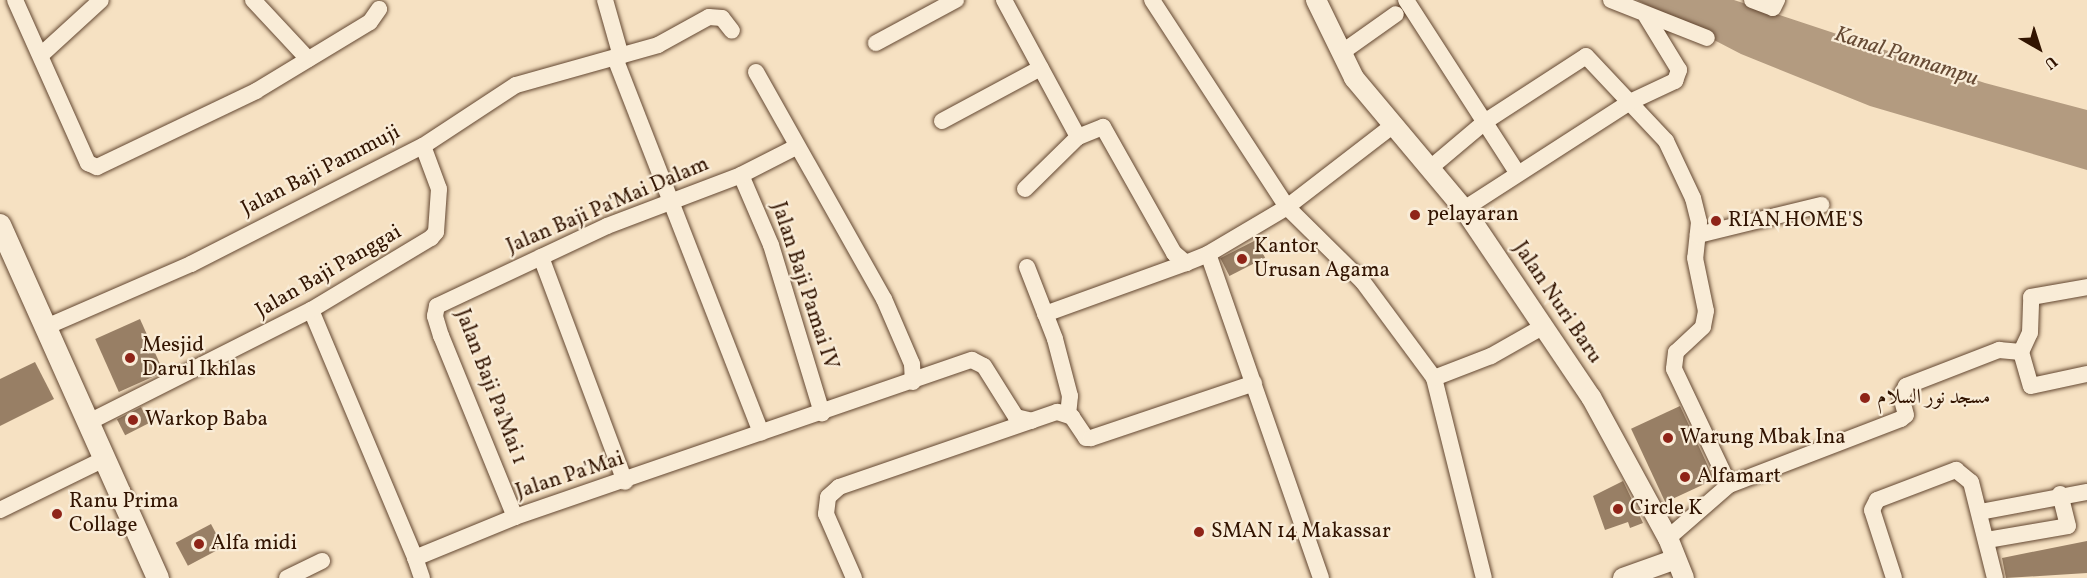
<!DOCTYPE html>
<meta charset="utf-8">
<style>
body{margin:0}
#map{position:relative;width:2087px;height:578px;overflow:hidden;background:#f6e1c2;font-family:Vollkorn,Amiri,serif}
div>[style]{position:absolute}
[style*='--x']{left:calc(var(--x)*1px);top:calc(var(--y)*1px);width:calc(var(--w)*1px);rotate:calc(var(--a)*1deg)}
.water>*{inset:0;background:#b39b80}
.building>*{inset:0;background:#987f65;transform-origin:0 0}
.roads{filter:drop-shadow(0 0 2px #634731) drop-shadow(0 0 2px #634731)}
.minor>*{height:16px;margin:-8px;padding:0 8px;transform-origin:8px;border-radius:8px;background:#f9ecd7}
.tertiary>*{height:20px;margin:-10px;padding:0 10px;transform-origin:10px;border-radius:10px;background:#f9ecd7}
.secondary>*{height:22px;margin:-11px;padding:0 11px;transform-origin:11px;border-radius:11px;background:#f9ecd7}
.dots>*{width:16px;height:16px;translate:-50% -50%;box-sizing:border-box;border:3px solid #f9ecd7;border-radius:50%}
span{translate:-50% -50%;white-space:nowrap;text-align:center;line-height:1.15;-webkit-text-stroke:4.5px #f9ecd7;paint-order:stroke}
.street-label{font-size:21px;color:#321401}
.poi-label{font-size:21px;color:#321401}
.left{translate:0 -50%;text-align:left}
.water-label{font-size:22px;color:#664a34;font-style:italic}
.north{position:absolute;left:2009px;top:18px;width:60px;height:60px;-webkit-text-stroke:4px #f9ecd7;paint-order:stroke;rotate:141deg;font-size:16px;font-weight:700;line-height:24px;text-align:center;color:#321401}
.north::after{content:'';display:block;margin:auto;width:21px;height:27px;background:#321401;clip-path:polygon(50% 0,100% 100%,50% 72%,0 100%)}
</style>
<div id="map">
<div class="water">
<div style="clip-path:polygon(1637px 0,1734px 0,1985px 83px,2087px 110px,2087px 170px,1870px 106px,1741px 54px)"></div>
</div>
<div class="building">
<div style="left:1256px;top:240px;width:20px;height:40px;rotate:63deg"></div>
<div style="left:140px;top:319px;width:58px;height:49px;rotate:66deg"></div>
<div style="clip-path:polygon(35px 362px,54px 399px,0 426px,0 379px)"></div>
<div style="left:1680px;top:406px;width:81px;height:54px;rotate:65deg"></div>
<div style="left:141px;top:407px;width:18px;height:27px;rotate:63deg"></div>
<div style="clip-path:polygon(1623px 481px,1643px 523px,1630px 528px,1628px 522px,1605px 530px,1593px 496px)"></div>
<div style="left:211px;top:524px;width:26px;height:40px;rotate:62deg"></div>
<div style="clip-path:polygon(2087px 541px,2087px 573px,2006px 578px,2002px 558px)"></div>
</div>
<div class="roads">
<div class="minor">
<div style="--x:15;--y:0;--w:179;--a:65.9"></div>
<div style="--x:88;--y:163;--w:10;--a:24"></div>
<div style="--x:97;--y:167;--w:176;--a:-25.5"></div>
<div style="--x:256;--y:91;--w:133;--a:-31.2"></div>
<div style="--x:370;--y:22;--w:16;--a:-55"></div>
<div style="--x:253;--y:0;--w:81;--a:47"></div>
<div style="--x:605;--y:0;--w:58;--a:74.1"></div>
<div style="--x:1004;--y:0;--w:156;--a:61.6"></div>
<div style="--x:1152;--y:0;--w:247;--a:56.9"></div>
<div style="--x:1287;--y:207;--w:107;--a:44.6"></div>
<div style="--x:1363;--y:282;--w:119;--a:53.5"></div>
<div style="--x:1434;--y:378;--w:206;--a:76"></div>
<div style="--x:1406;--y:0;--w:205;--a:57.2"></div>
<div style="--x:1611;--y:0;--w:103;--a:21.6"></div>
<div style="--x:1752;--y:0;--w:22;--a:21"></div>
<div style="--x:1773;--y:8;--w:9;--a:-63"></div>
<div style="--x:876;--y:43;--w:91;--a:-28.3"></div>
<div style="--x:1341;--y:53;--w:67;--a:-35.3"></div>
<div style="--x:41;--y:55;--w:81;--a:-42.5"></div>
<div style="--x:615;--y:58;--w:402;--a:68.7"></div>
<div style="--x:756;--y:72;--w:261;--a:60.6"></div>
<div style="--x:884;--y:299;--w:71;--a:66.7"></div>
<div style="--x:912;--y:364;--w:18;--a:87"></div>
<div style="--x:942;--y:121;--w:112;--a:-28.2"></div>
<div style="--x:1429;--y:169;--w:75;--a:-40.1"></div>
<div style="--x:1486;--y:121;--w:119;--a:-33"></div>
<div style="--x:1586;--y:56;--w:117;--a:46.7"></div>
<div style="--x:1666;--y:141;--w:63;--a:64.7"></div>
<div style="--x:1693;--y:198;--w:25;--a:76"></div>
<div style="--x:1699;--y:222;--w:36;--a:96"></div>
<div style="--x:1695;--y:258;--w:54;--a:78.3"></div>
<div style="--x:1706;--y:311;--w:16;--a:101"></div>
<div style="--x:1703;--y:327;--w:37;--a:137"></div>
<div style="--x:1676;--y:352;--w:17;--a:97"></div>
<div style="--x:1674;--y:369;--w:128;--a:64.6"></div>
<div style="--x:1729;--y:485;--w:81;--a:139"></div>
<div style="--x:741;--y:175;--w:76;--a:66.8"></div>
<div style="--x:771;--y:245;--w:176;--a:73.1"></div>
<div style="--x:1025;--y:189;--w:74;--a:-44.5"></div>
<div style="--x:1078;--y:137;--w:27;--a:-22"></div>
<div style="--x:1103;--y:127;--w:145;--a:60.6"></div>
<div style="--x:1174;--y:253;--w:16;--a:40"></div>
<div style="--x:1186;--y:263;--w:24;--a:-22"></div>
<div style="--x:1464;--y:209;--w:197;--a:-32.8"></div>
<div style="--x:1630;--y:102;--w:50;--a:-25"></div>
<div style="--x:1675;--y:81;--w:12;--a:-70"></div>
<div style="--x:1679;--y:70;--w:63;--a:-121.4"></div>
<div style="--x:1698;--y:235;--w:127;--a:-13.7"></div>
<div style="--x:541;--y:257;--w:240;--a:69.5"></div>
<div style="--x:1027;--y:267;--w:77;--a:68.7"></div>
<div style="--x:1055;--y:339;--w:59;--a:75.3"></div>
<div style="--x:1070;--y:396;--w:18;--a:96"></div>
<div style="--x:311;--y:310;--w:269;--a:67.2"></div>
<div style="--x:1045;--y:314;--w:150;--a:-19.9"></div>
<div style="--x:46;--y:327;--w:158;--a:-23.5"></div>
<div style="--x:191;--y:264;--w:260;--a:-27"></div>
<div style="--x:423;--y:146;--w:111;--a:-33.3"></div>
<div style="--x:516;--y:85;--w:148;--a:-15.7"></div>
<div style="--x:658;--y:45;--w:58;--a:-28.8"></div>
<div style="--x:709;--y:17;--w:13;--a:4"></div>
<div style="--x:722;--y:18;--w:16;--a:52"></div>
<div style="--x:2021;--y:352;--w:21;--a:-65"></div>
<div style="--x:2030;--y:333;--w:36;--a:-88"></div>
<div style="--x:2031;--y:297;--w:57;--a:-10.1"></div>
<div style="--x:1434;--y:378;--w:61;--a:-21.1"></div>
<div style="--x:1491;--y:356;--w:61;--a:-29.5"></div>
<div style="--x:87;--y:423;--w:251;--a:-26.8"></div>
<div style="--x:311;--y:310;--w:140;--a:-31"></div>
<div style="--x:431;--y:238;--w:8;--a:-50"></div>
<div style="--x:436;--y:232;--w:43;--a:-86"></div>
<div style="--x:439;--y:189;--w:46;--a:-110.4"></div>
<div style="--x:1729;--y:485;--w:184;--a:-21"></div>
<div style="--x:1901;--y:419;--w:6;--a:-39"></div>
<div style="--x:1906;--y:415;--w:20;--a:-105"></div>
<div style="--x:1901;--y:396;--w:11;--a:-63"></div>
<div style="--x:1906;--y:386;--w:100;--a:-21.2"></div>
<div style="--x:1999;--y:350;--w:22;--a:5"></div>
<div style="--x:2021;--y:352;--w:35;--a:74"></div>
<div style="--x:2031;--y:386;--w:57;--a:-12.1"></div>
<div style="--x:0;--y:510;--w:116;--a:-26.1"></div>
<div style="--x:1980;--y:512;--w:109;--a:-10.6"></div>
<div style="--x:515;--y:517;--w:196;--a:-112.2"></div>
<div style="--x:441;--y:336;--w:21;--a:-107"></div>
<div style="--x:435;--y:316;--w:10;--a:-79"></div>
<div style="--x:437;--y:306;--w:188;--a:-25.2"></div>
<div style="--x:607;--y:226;--w:143;--a:-20.8"></div>
<div style="--x:741;--y:175;--w:62;--a:-27"></div>
<div style="--x:1987;--y:540;--w:82;--a:-9.8"></div>
<div style="--x:2068;--y:526;--w:33;--a:-104"></div>
<div style="--x:287;--y:578;--w:39;--a:-26"></div>
<div style="--x:422;--y:578;--w:21;--a:-109"></div>
<div style="--x:415;--y:558;--w:108;--a:-22.3"></div>
<div style="--x:515;--y:517;--w:483;--a:-19"></div>
<div style="--x:972;--y:360;--w:13;--a:27"></div>
<div style="--x:984;--y:366;--w:60;--a:57.9"></div>
<div style="--x:1016;--y:417;--w:16;--a:14"></div>
<div style="--x:854;--y:578;--w:70;--a:-113.6"></div>
<div style="--x:826;--y:514;--w:17;--a:-83"></div>
<div style="--x:828;--y:497;--w:15;--a:-42"></div>
<div style="--x:839;--y:487;--w:231;--a:-19"></div>
<div style="--x:1057;--y:412;--w:16;--a:18"></div>
<div style="--x:1072;--y:417;--w:25;--a:56"></div>
<div style="--x:1086;--y:438;--w:5;--a:0"></div>
<div style="--x:1091;--y:438;--w:172;--a:-18.6"></div>
<div style="--x:1321;--y:578;--w:343;--a:-109.2"></div>
<div style="--x:1208;--y:254;--w:92;--a:-30.7"></div>
<div style="--x:1287;--y:207;--w:133;--a:-37.6"></div>
<div style="--x:1894;--y:578;--w:71;--a:-107.9"></div>
<div style="--x:1872;--y:510;--w:11;--a:-63"></div>
<div style="--x:1877;--y:500;--w:85;--a:-20.8"></div>
<div style="--x:1956;--y:470;--w:19;--a:39"></div>
<div style="--x:1971;--y:482;--w:99;--a:76"></div>
</div>
<div class="tertiary">
<div style="--x:1316;--y:0;--w:87;--a:64"></div>
<div style="--x:1354;--y:78;--w:171;--a:50"></div>
<div style="--x:1464;--y:209;--w:227;--a:56"></div>
<div style="--x:1591;--y:397;--w:161;--a:61.4"></div>
<div style="--x:1668;--y:538;--w:43;--a:68.2"></div>
<div style="--x:1623;--y:578;--w:56;--a:-19.7"></div>
</div>
<div class="secondary">
<div style="--x:0;--y:225;--w:387;--a:65.9"></div>
</div>
</div>
<div class="dots">
<div style="left:1415px;top:215px;background:#8f2418"></div>
<div style="left:1716px;top:221px;background:#8f2418"></div>
<div style="left:1242px;top:259px;background:#8f2418"></div>
<div style="left:130px;top:358px;background:#8f2418"></div>
<div style="left:1865px;top:398px;background:#8f2418"></div>
<div style="left:133px;top:420px;background:#8f2418"></div>
<div style="left:1668px;top:438px;background:#8f2418"></div>
<div style="left:1685px;top:477px;background:#8f2418"></div>
<div style="left:1618px;top:509px;background:#8f2418"></div>
<div style="left:57px;top:514px;background:#8f2418"></div>
<div style="left:1199px;top:532px;background:#8f2418"></div>
<div style="left:199px;top:544px;background:#8f2418"></div>
</div>
<div class="street-label">
<span style="left:321px;top:171px;rotate:-27deg">Jalan Baji Pammuji</span>
<span style="left:608px;top:206px;rotate:-23deg">Jalan Baji Pa'Mai Dalam</span>
<span style="left:329px;top:272px;rotate:-30deg">Jalan Baji Panggai</span>
<span style="left:804px;top:286px;rotate:72deg">Jalan Baji Pamai IV</span>
<span style="left:1557px;top:303px;rotate:56deg">Jalan Nuri Baru</span>
<span style="left:490px;top:387px;rotate:69deg">Jalan Baji Pa'Mai 1</span>
<span style="left:570px;top:476px;rotate:-18deg">Jalan Pa'Mai</span>
</div>
<div class="poi-label">
<span class="left" style="left:1427px;top:215px">pelayaran</span>
<span class="left" style="left:1728px;top:221px">RIAN HOME'S</span>
<span class="left" style="left:1254px;top:259px">Kantor<br>Urusan Agama</span>
<span class="left" style="left:142px;top:358px">Mesjid<br>Darul Ikhlas</span>
<span class="left" style="left:1877px;top:398px">مسجد نور السلام</span>
<span class="left" style="left:145px;top:420px">Warkop Baba</span>
<span class="left" style="left:1680px;top:438px">Warung Mbak Ina</span>
<span class="left" style="left:1697px;top:477px">Alfamart</span>
<span class="left" style="left:69px;top:514px">Ranu Prima<br>Collage</span>
<span class="left" style="left:1630px;top:509px">Circle K</span>
<span class="left" style="left:1211px;top:532px">SMAN 14 Makassar</span>
<span class="left" style="left:211px;top:544px">Alfa midi</span>
</div>
<div class="water-label">
<span style="left:1906px;top:57px;rotate:18deg">Kanal Pannampu</span>
</div>
<div class="north">U</div>
</div>
